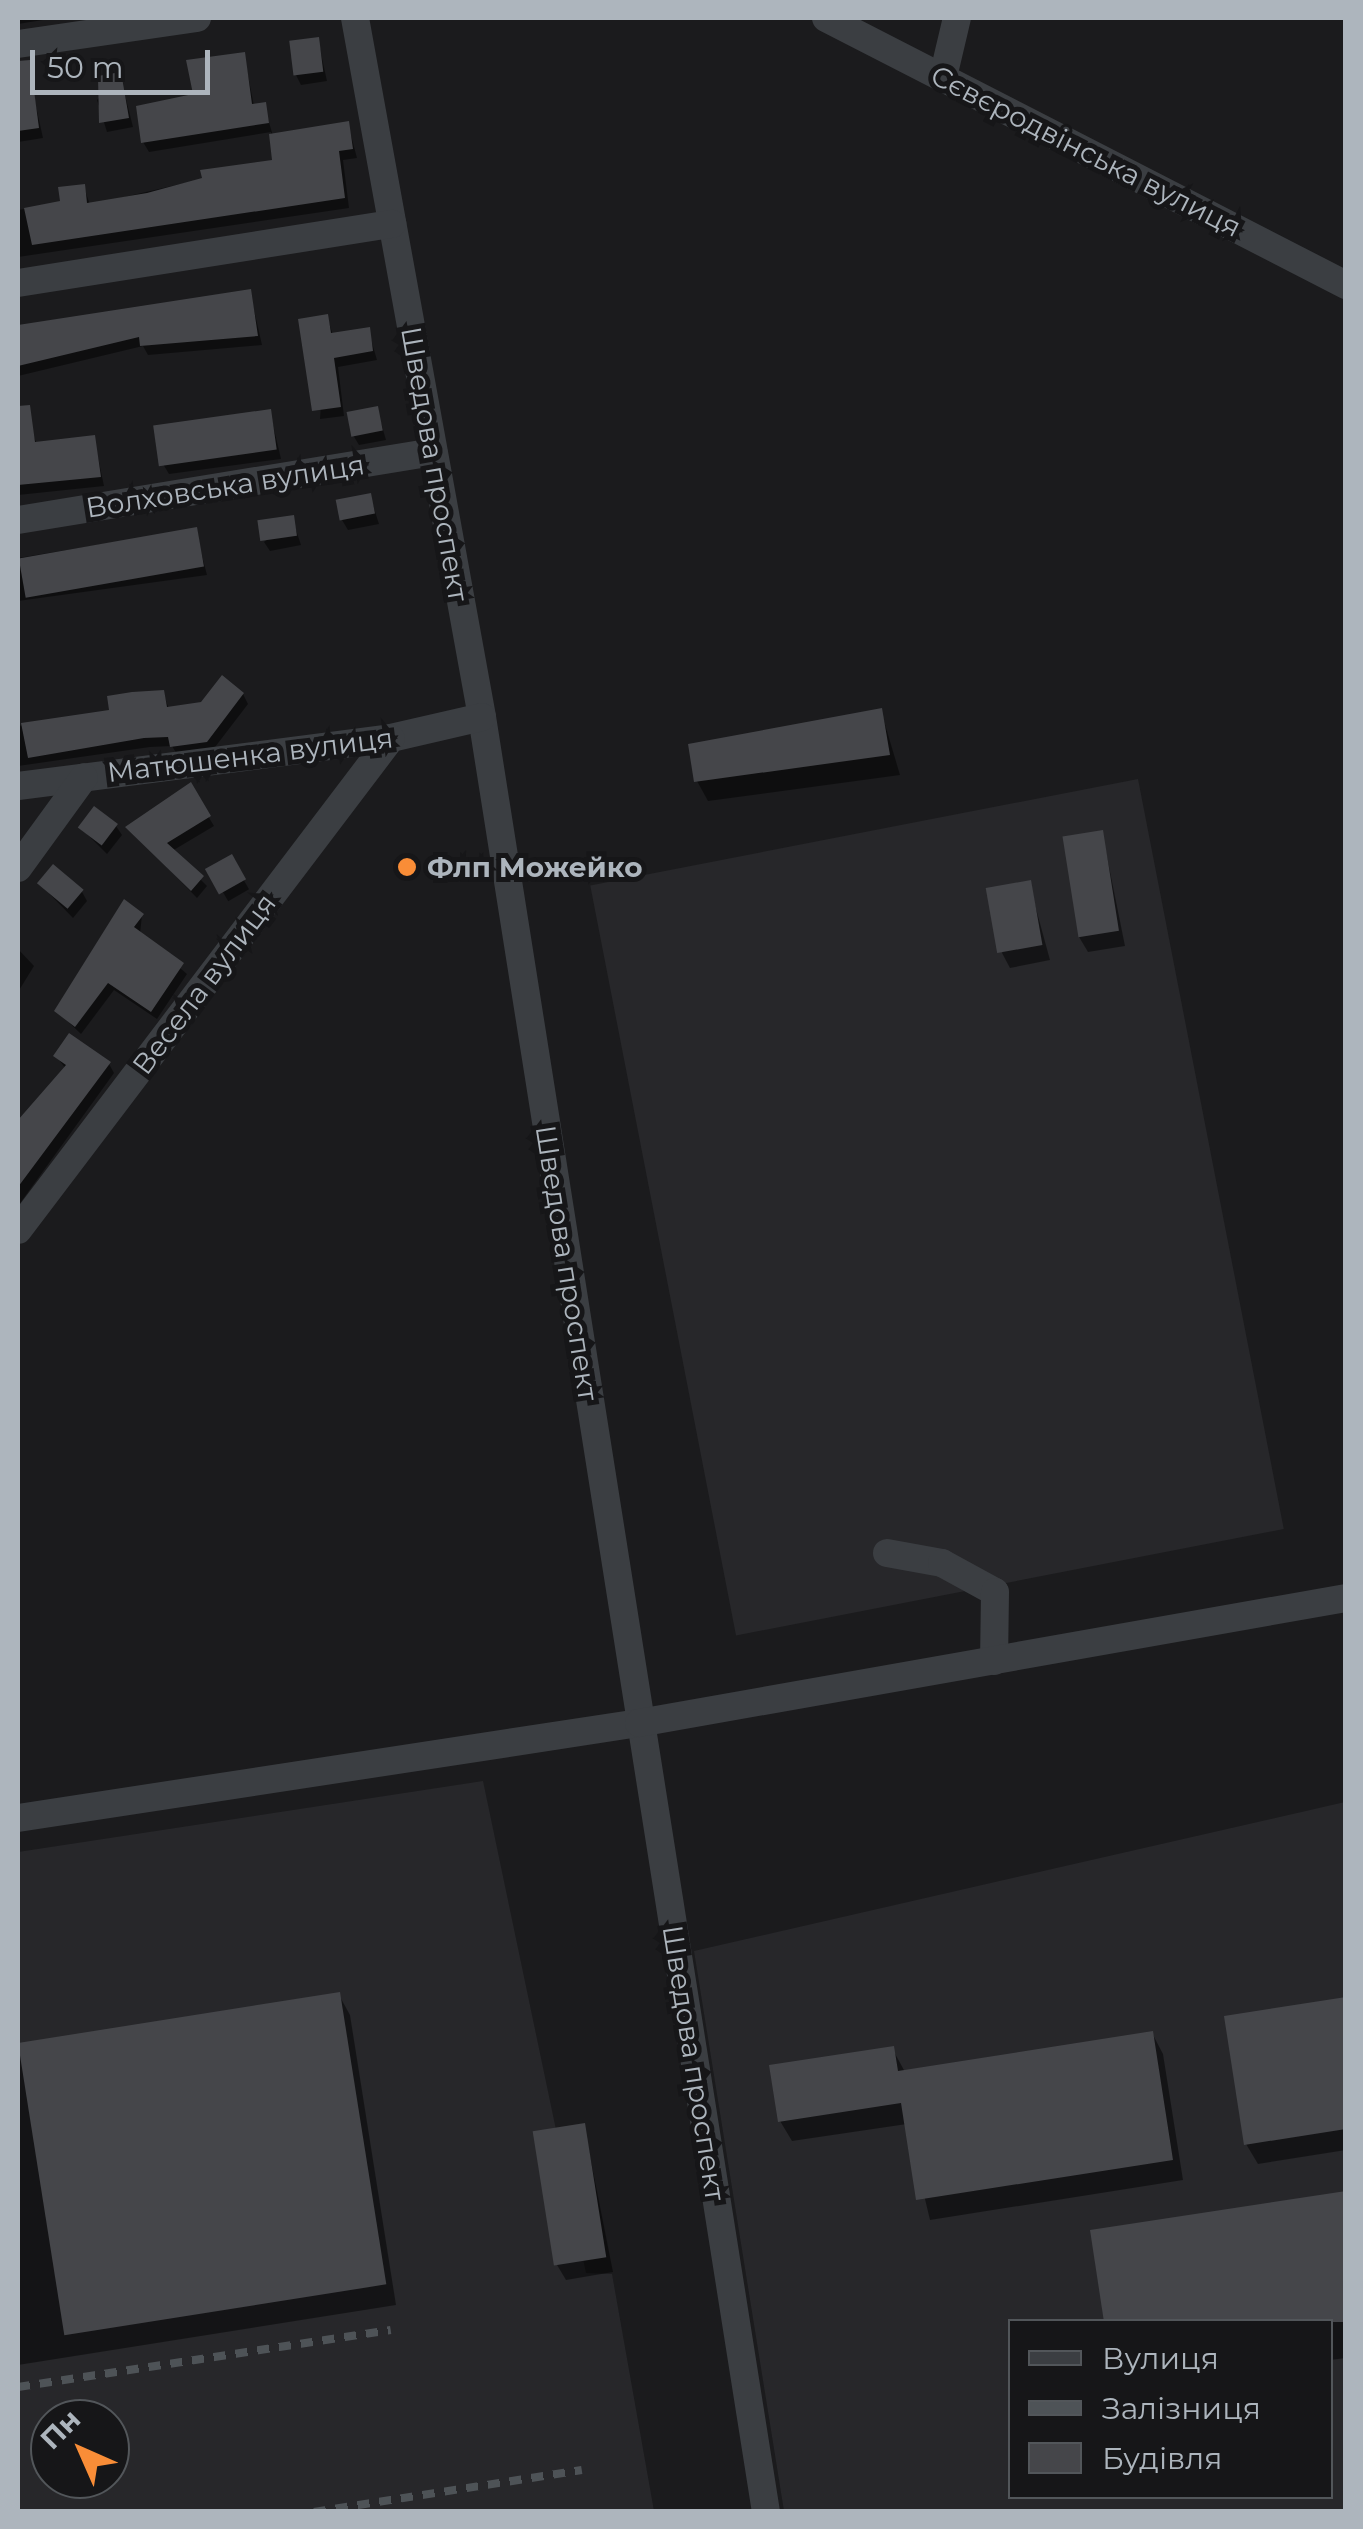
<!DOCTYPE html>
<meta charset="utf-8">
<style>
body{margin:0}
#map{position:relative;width:1363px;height:2529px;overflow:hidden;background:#1b1b1d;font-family:Montserrat,sans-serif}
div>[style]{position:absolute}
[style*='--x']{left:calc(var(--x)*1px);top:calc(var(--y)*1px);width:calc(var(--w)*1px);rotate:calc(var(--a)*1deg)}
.built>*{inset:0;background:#27272a;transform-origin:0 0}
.shadow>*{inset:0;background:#0007;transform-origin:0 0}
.building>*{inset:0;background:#45464a;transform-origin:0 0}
.minor>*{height:28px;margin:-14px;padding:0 14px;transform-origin:14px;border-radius:14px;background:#3b3e42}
.rail>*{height:8px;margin-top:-4px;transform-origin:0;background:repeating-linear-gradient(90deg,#4e5357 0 12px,transparent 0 22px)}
.dots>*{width:28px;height:28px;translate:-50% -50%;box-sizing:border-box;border:5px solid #161618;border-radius:50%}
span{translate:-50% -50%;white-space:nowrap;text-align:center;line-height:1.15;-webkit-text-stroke:10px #161618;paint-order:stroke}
.street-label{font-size:28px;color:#adb5bd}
.poi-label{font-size:28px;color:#adb5bd;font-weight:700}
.left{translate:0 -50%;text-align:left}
.frame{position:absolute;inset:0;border:20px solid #adb5bd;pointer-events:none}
.legend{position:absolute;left:1008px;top:2319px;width:325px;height:180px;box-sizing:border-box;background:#161618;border:2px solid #52565a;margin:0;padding:12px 18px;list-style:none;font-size:30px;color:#adb5bd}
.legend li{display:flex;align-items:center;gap:20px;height:50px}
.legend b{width:50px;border:2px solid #52565a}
.north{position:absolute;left:30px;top:2399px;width:100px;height:100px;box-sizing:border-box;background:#161618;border:2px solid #52565a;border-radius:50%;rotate:315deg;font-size:28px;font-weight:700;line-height:40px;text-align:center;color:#adb5bd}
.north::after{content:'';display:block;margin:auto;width:35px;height:45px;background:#f98d37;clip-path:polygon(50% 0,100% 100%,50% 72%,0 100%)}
.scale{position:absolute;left:30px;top:50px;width:180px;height:45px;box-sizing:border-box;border:5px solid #adb5bd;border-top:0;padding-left:12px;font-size:30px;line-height:35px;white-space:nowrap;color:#adb5bd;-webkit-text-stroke:8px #161618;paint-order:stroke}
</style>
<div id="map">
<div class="built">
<div style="left:1138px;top:779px;width:764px;height:558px;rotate:79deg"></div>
<div style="clip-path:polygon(evenodd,483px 1781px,586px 2273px,612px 2274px,654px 2511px,18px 2512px,18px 1852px,483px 1781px,50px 2419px,110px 2419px,110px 2479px,50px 2479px,50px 2419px)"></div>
<div style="clip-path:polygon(evenodd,1345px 1802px,1345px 2511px,784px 2511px,694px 1951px,1345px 1802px,1011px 2322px,1330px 2322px,1330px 2496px,1011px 2496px,1011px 2322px)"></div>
</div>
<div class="shadow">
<div style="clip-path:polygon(18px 18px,55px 18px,18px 24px)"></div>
<div style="clip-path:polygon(318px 40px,327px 81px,301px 85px,296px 75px)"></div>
<div style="clip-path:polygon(244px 55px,254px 106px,264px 105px,273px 136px,348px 124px,357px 158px,343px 160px,349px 208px,18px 257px,18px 210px,63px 203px,84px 187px,90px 205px,275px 162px,271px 132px,149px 152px,143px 142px)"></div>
<div style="clip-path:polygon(120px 75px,133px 127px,107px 132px,97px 100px)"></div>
<div style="clip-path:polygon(33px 93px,43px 138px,18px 142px,18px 95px)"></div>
<div style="clip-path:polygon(250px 292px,262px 345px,148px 355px,143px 346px,18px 376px,18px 328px)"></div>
<div style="clip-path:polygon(327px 317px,333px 335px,368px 329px,377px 360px,338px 367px,344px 416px,320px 419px)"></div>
<div style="clip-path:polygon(377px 409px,386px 440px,359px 445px,353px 435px)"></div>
<div style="clip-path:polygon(270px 412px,281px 459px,169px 474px,163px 464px)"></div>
<div style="clip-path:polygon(31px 431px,37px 444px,94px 438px,104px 486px,18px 495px,18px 433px)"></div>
<div style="clip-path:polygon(370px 496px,379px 524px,348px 530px,342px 520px)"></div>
<div style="clip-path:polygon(292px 518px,301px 545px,270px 551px,264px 542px)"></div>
<div style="clip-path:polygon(195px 529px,207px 575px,18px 601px,18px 558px)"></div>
<div style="clip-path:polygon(163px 693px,169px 709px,243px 694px,248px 704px,212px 751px,178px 756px,172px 746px,150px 747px,18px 766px,18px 726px,111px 712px)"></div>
<div style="clip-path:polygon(881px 711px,900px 775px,708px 801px,697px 781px)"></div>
<div style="clip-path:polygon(190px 786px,214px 826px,172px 851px,207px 886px,197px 898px,129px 828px)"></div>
<div style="clip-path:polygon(116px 826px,122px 835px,107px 854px,80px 827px)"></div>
<div style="clip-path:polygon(1102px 832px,1125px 946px,1088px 952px,1079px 937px)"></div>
<div style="left:231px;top:858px;width:36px;height:24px;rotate:60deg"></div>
<div style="clip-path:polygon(39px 883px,82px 892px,87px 901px,73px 918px)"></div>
<div style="clip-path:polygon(1029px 883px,1050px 960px,1010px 968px,1002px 953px)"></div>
<div style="clip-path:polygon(142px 915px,140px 934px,187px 974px,157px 1019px,114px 990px,81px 1034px,57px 1011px)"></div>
<div style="clip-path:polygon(18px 949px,34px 966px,18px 992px)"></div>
<div style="clip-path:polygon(56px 1056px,109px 1064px,114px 1073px,18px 1206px,18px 1130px,66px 1069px)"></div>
<div style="clip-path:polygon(339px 1995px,350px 2015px,396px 2305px,18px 2365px,18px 2046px)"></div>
<div style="clip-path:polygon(1346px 1999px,1346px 2150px,1258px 2164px,1246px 2144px)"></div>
<div style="clip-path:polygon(1152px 2033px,1163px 2054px,1183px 2180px,930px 2220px,907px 2124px,792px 2141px,780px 2121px,892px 2048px,905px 2072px)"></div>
<div style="clip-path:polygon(584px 2126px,613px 2272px,566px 2280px,557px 2265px)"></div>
<div style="clip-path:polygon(1346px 2194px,1346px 2358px,1330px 2360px,1330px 2322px)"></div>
</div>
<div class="building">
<div style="left:319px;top:37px;width:35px;height:30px;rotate:83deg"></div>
<div style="clip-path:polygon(245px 52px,252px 104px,266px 102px,269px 123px,141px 143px,136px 106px,193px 94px,186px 60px)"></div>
<div style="clip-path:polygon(30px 60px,39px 128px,18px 131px,18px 61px)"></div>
<div style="clip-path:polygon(121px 72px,129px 118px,99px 123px,98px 76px)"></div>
<div style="clip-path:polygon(349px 121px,353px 149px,339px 151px,345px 198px,32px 245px,24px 208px,60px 201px,58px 187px,85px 184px,87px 203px,147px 193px,202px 178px,200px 170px,272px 160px,269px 134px)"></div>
<div style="clip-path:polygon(251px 289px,258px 336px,140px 346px,139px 337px,18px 366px,18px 325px)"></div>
<div style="clip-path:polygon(328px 314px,331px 333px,370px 327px,373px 351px,334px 358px,341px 407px,312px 411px,298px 319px)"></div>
<div style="clip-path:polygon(30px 405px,35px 442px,95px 435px,101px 477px,18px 485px,18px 406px)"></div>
<div style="left:378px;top:406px;width:25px;height:32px;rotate:79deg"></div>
<div style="left:271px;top:409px;width:41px;height:119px;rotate:82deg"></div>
<div style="left:371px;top:493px;width:21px;height:36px;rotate:79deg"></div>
<div style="left:294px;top:515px;width:21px;height:37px;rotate:82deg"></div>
<div style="left:197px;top:527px;width:40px;height:181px;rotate:80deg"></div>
<div style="clip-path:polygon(222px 675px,244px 693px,207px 742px,170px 747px,168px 737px,144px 738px,28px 758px,21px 723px,109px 710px,107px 696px,132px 692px,164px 690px,167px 707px,201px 702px)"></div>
<div style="clip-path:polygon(882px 708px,890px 755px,694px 782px,688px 744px)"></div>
<div style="clip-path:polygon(191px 782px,211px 816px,167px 843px,204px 876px,191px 891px,125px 827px)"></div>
<div style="left:94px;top:806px;width:30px;height:27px;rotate:37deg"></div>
<div style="left:1103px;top:830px;width:102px;height:41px;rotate:81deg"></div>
<div style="left:232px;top:854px;width:29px;height:31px;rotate:61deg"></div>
<div style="left:53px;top:864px;width:40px;height:25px;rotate:40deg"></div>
<div style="left:1031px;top:880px;width:66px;height:46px;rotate:80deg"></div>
<div style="clip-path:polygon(124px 899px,144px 914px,134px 927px,184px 963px,151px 1012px,108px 983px,75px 1027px,54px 1011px)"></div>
<div style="clip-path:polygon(69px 1033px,111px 1062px,18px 1187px,18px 1120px,66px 1065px,53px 1056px)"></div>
<div style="left:340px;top:1992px;width:296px;height:326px;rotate:81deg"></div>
<div style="clip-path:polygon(1346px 1997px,1346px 2129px,1244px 2145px,1224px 2016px)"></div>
<div style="clip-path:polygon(1153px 2031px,1173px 2160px,916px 2200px,901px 2103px,778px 2122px,769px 2065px,894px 2046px,898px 2071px)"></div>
<div style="left:585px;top:2123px;width:136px;height:53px;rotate:81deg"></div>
<div style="clip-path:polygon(1346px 2191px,1346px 2322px,1104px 2322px,1090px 2230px)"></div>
</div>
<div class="minor">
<div style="--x:355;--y:18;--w:710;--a:79.7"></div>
<div style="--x:482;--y:717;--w:1817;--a:81.01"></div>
<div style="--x:826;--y:18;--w:585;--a:27.18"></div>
<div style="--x:18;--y:44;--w:181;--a:-8.3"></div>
<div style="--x:943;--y:77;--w:61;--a:-76.7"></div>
<div style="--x:18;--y:283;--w:379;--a:-9"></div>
<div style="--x:18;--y:520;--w:421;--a:-9.3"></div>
<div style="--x:18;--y:786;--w:376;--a:-7.3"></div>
<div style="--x:391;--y:738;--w:93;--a:-13"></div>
<div style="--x:18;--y:868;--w:112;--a:-54"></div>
<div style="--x:18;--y:1230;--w:617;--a:-52.83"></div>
<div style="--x:887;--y:1553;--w:56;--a:10.3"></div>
<div style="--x:942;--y:1563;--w:60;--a:28.7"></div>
<div style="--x:995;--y:1592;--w:69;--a:90.8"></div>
<div style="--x:18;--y:1818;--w:628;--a:-8.7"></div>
<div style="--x:639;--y:1723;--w:718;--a:-10.03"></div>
</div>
<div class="rail">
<div style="--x:18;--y:2387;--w:377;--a:-8.7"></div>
<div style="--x:314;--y:2512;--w:271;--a:-8.9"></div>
</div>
<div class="dots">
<div style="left:407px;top:867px;background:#f98d37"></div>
</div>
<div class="street-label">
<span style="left:1086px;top:151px;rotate:27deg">Сєвєродвінська вулиця</span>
<span style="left:435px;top:464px;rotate:80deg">Шведова проспект</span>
<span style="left:225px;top:486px;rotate:-9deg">Волховська вулиця</span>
<span style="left:250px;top:755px;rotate:-7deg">Матюшенка вулиця</span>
<span style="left:204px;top:984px;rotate:-53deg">Весела вулиця</span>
<span style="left:567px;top:1263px;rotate:81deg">Шведова проспект</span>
<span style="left:694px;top:2063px;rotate:81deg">Шведова проспект</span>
</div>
<div class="poi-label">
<span class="left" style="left:427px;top:867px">Флп Можейко</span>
</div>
<div class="frame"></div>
<ul class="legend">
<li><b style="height:12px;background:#3b3e42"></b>Вулиця</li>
<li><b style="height:12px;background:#4e5357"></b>Залізниця</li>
<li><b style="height:28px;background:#45464a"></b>Будівля</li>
</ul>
<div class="north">Пн</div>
<div class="scale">50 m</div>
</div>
